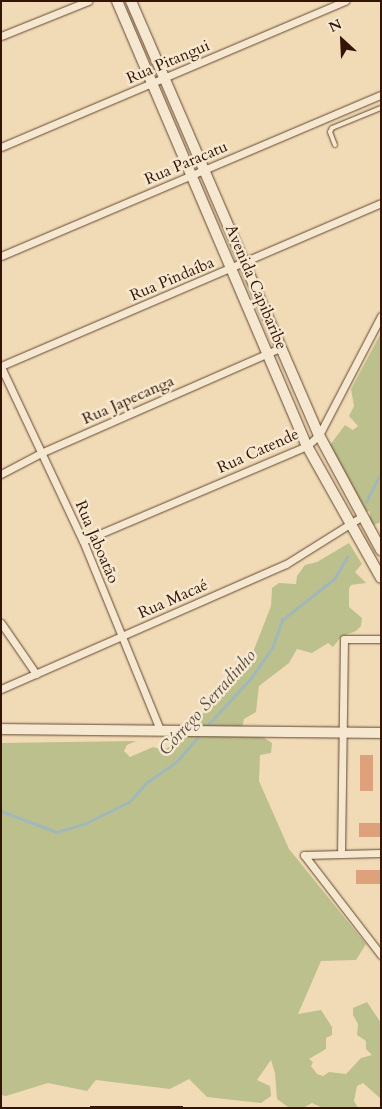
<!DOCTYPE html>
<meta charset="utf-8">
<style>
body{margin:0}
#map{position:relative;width:382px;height:1109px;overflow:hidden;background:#f1dbb6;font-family:Cardo,serif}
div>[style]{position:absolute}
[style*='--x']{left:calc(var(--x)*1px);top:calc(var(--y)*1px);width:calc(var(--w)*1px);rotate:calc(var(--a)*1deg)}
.green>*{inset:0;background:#bcc08c}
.stream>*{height:2.5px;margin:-1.25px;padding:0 1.25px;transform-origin:1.25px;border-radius:1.25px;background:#a1b8ba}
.building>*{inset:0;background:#dda17b;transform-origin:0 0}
.roads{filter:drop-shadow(0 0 1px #634630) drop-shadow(0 0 1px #634630)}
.service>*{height:4px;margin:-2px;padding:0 2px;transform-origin:2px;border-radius:2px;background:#f6e8d0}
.minor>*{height:7px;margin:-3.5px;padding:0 3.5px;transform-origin:3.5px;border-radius:3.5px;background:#f6e8d0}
.secondary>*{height:10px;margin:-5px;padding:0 5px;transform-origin:5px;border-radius:5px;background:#f6e8d0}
.rail>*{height:4.5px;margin-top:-2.25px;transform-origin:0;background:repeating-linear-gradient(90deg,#f6e8d0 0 8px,#341404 0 16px);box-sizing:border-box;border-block:1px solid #341404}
span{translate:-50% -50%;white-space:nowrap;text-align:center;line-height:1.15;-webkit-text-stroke:5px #f6e8d0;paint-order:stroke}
.street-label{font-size:16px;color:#341404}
.water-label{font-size:18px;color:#5a4d44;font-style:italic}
.frame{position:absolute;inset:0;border:2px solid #341404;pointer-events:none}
.north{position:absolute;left:317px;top:15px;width:50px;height:50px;-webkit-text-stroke:4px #f6e8d0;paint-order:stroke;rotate:335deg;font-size:14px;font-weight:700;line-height:20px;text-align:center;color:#341404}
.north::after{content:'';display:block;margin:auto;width:18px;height:22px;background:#341404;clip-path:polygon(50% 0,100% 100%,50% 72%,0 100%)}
</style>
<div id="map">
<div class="green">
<div style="clip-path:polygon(381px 333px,381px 522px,374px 525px,370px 521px,370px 511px,366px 512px,362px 506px,330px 445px,345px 425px,353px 430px,358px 426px,349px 416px,354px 406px,351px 389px)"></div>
<div style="clip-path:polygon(349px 543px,362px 564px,355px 572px,366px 583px,351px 585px,349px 589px,349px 607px,362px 618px,361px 626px,356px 631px,341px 637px,333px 647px,328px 643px,312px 653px,297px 649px,289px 663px,259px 686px,256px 712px,244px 719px,241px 732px,249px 737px,263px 737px,272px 743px,271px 753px,260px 755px,259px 781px,289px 849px,366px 944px,356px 960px,321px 961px,298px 1014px,321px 1010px,332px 1027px,332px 1035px,326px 1038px,326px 1049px,309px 1059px,313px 1062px,311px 1066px,317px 1074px,323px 1076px,329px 1072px,346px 1074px,361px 1058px,372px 1055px,366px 1049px,366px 1041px,357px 1035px,358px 1024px,353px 1015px,353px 1008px,367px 1002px,381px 1023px,381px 1099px,363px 1083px,357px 1086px,354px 1101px,358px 1108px,323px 1108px,312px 1103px,303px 1108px,288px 1107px,277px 1099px,275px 1073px,271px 1060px,257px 1080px,270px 1086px,271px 1096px,261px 1103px,207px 1097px,189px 1079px,170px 1089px,96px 1080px,87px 1091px,48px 1083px,6px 1096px,1px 1095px,1px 743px,136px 741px,127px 745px,124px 751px,130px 757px,153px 747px,163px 750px,174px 745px,175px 736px,205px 712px,216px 685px,228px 680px,250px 660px,271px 606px,272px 588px,279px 583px,296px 584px,297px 576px,305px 565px,317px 562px)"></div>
</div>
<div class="stream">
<div style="--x:366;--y:502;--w:34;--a:-63"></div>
<div style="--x:205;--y:728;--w:68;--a:-47.4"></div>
<div style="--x:251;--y:678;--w:37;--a:-55"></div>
<div style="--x:272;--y:648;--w:30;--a:-70"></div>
<div style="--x:282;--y:620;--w:66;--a:-38.3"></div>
<div style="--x:334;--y:579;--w:26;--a:-59"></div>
<div style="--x:1;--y:811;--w:60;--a:20.6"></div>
<div style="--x:57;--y:832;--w:28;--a:-17"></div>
<div style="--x:84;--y:824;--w:50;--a:-26.1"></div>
<div style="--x:129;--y:802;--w:25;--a:-48"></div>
<div style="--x:146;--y:783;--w:38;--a:-35"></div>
<div style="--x:177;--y:761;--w:35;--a:-49"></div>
</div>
<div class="building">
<div style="left:360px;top:755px;width:13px;height:36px"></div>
<div style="left:359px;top:823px;width:22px;height:14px"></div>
<div style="left:381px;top:870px;width:14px;height:25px;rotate:90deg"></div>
</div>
<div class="roads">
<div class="service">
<div style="--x:335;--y:145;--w:14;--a:-111"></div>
<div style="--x:330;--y:132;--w:4;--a:-63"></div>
<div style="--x:332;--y:128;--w:53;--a:-22.2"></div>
</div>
<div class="minor">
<div style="--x:1;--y:36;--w:94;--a:-21.9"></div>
<div style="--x:1;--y:147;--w:374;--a:-23"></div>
<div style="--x:1;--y:256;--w:413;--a:-23"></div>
<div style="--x:1;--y:366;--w:413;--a:-23.2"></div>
<div style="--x:1;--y:367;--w:192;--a:64.8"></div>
<div style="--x:83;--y:541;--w:204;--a:67.8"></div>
<div style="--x:1;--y:474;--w:47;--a:-27.6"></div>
<div style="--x:43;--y:452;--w:259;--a:-23.7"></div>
<div style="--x:83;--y:541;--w:243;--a:-23"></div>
<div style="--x:307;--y:446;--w:16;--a:-43"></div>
<div style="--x:319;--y:435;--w:134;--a:-62.5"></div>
<div style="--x:1;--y:623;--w:62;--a:55.5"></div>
<div style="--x:1;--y:689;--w:311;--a:-23.7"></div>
<div style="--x:286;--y:564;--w:89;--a:-32.1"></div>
<div style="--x:341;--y:854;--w:215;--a:-89.2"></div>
<div style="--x:344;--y:639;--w:37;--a:0"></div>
<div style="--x:304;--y:855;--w:126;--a:52.4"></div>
<div style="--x:304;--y:855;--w:77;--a:-1.5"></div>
</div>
<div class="secondary">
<div style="--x:117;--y:1;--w:484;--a:66.9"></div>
<div style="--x:307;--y:446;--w:151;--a:60.7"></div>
<div style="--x:131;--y:1;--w:473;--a:66.6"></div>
<div style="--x:319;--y:435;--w:131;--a:61.7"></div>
<div style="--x:1;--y:729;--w:380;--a:0.6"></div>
</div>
</div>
<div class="rail">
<div style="--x:90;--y:1108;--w:93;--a:0"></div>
</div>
<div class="street-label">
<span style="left:168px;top:62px;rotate:-23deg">Rua Pitangui</span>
<span style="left:186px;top:163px;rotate:-23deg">Rua Paracatu</span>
<span style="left:172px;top:279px;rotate:-23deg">Rua Pindaíba</span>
<span style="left:256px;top:287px;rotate:67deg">Avenida Capibaribe</span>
<span style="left:128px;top:400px;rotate:-24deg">Rua Japecanga</span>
<span style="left:258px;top:451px;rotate:-24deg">Rua Catende</span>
<span style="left:97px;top:542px;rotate:67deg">Rua Jaboatão</span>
<span style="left:173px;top:599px;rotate:-24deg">Rua Macaé</span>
</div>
<div class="water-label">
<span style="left:208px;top:703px;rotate:-48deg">Córrego Serradinho</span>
</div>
<div class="frame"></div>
<div class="north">N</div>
</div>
